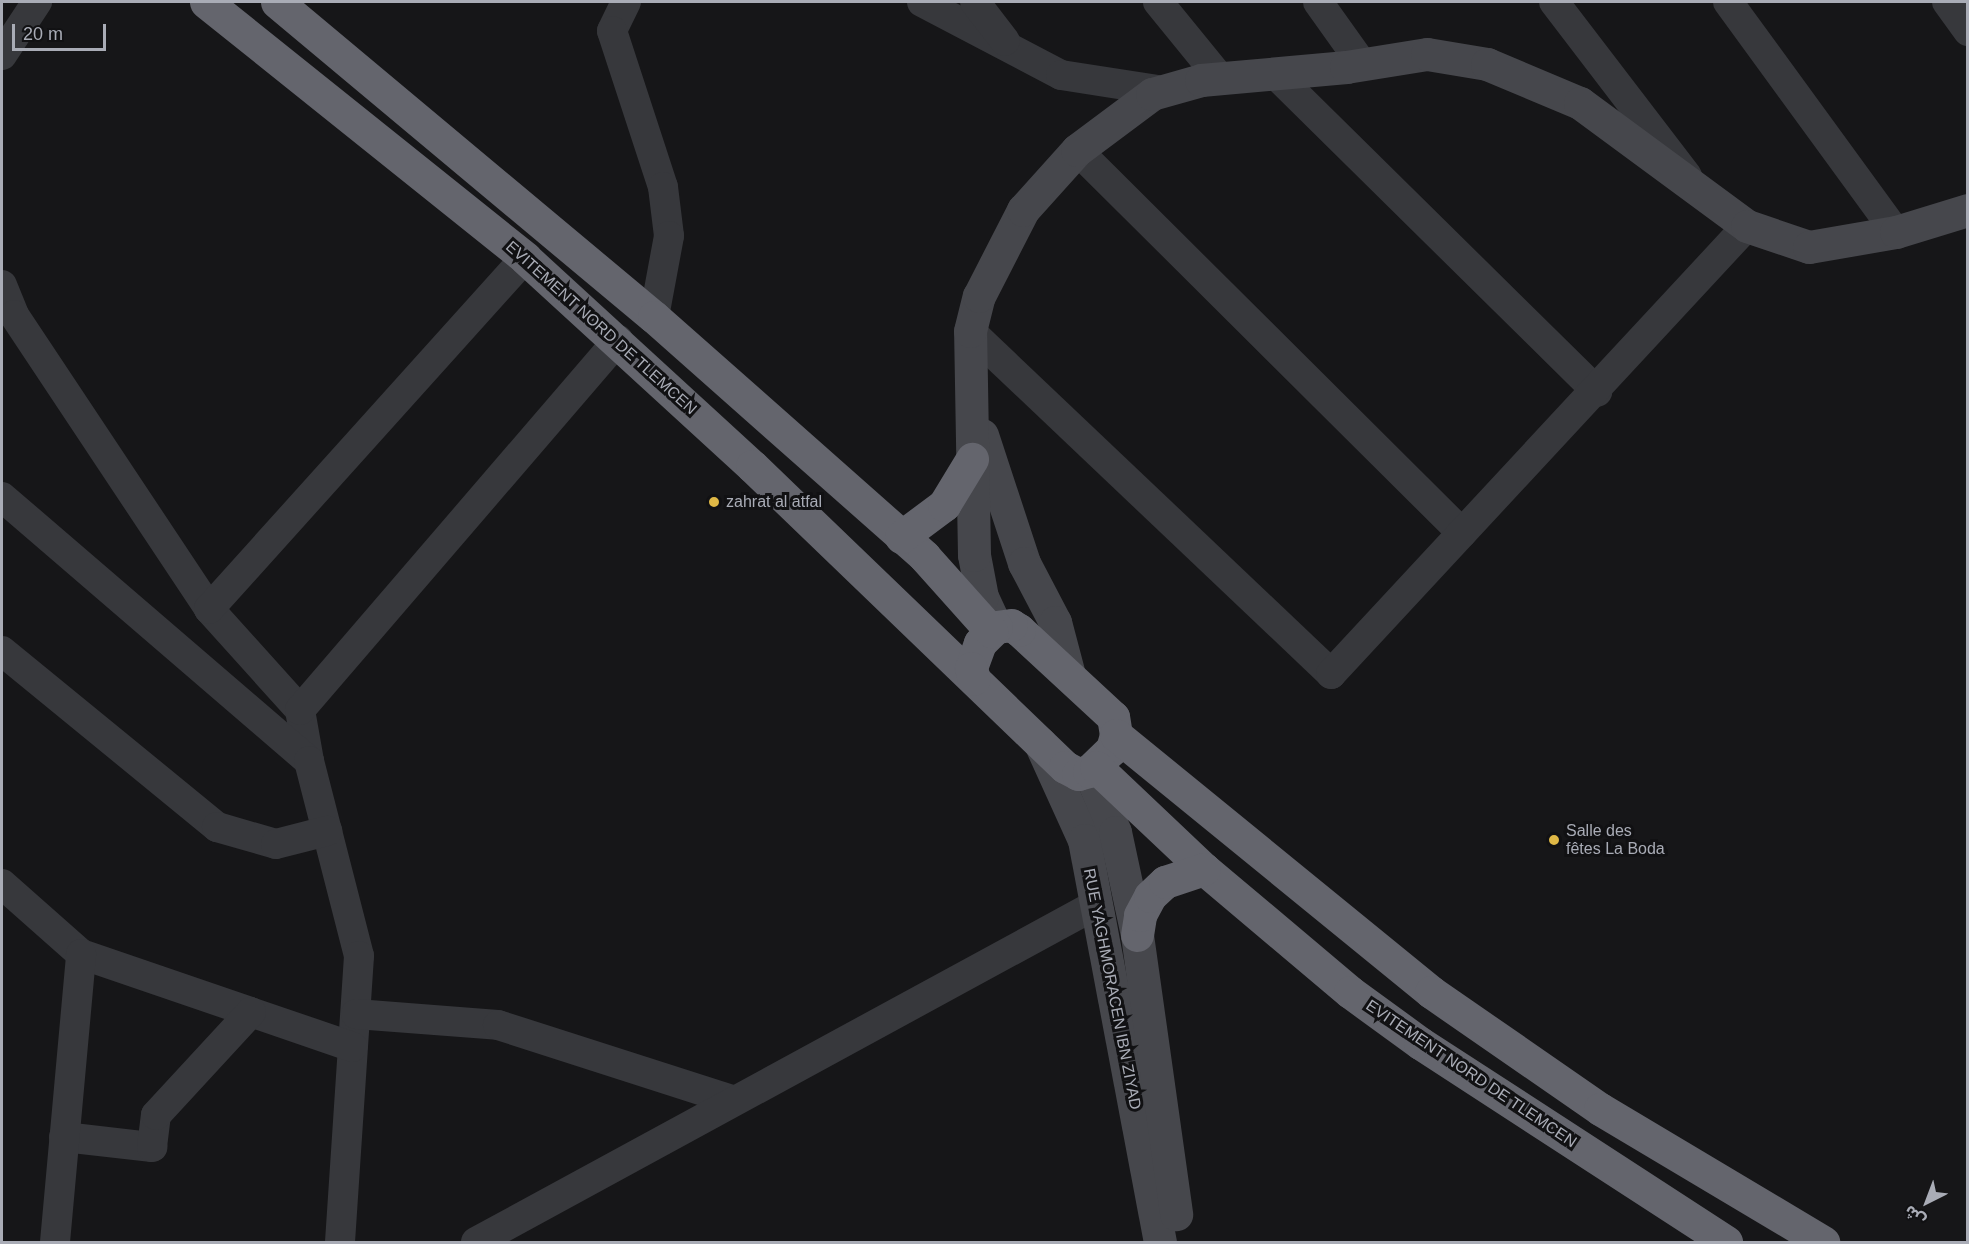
<!DOCTYPE html>
<meta charset="utf-8">
<style>
body{margin:0}
#map{position:relative;width:1969px;height:1244px;overflow:hidden;background:#161618;font-family:Helvetica,"Noto Sans Arabic",sans-serif}
div>[style]{position:absolute}
[style*='--x']{left:calc(var(--x)*1px);top:calc(var(--y)*1px);width:calc(var(--w)*1px);rotate:calc(var(--a)*1deg)}
.street>*{height:30px;margin:-15px;padding:0 15px;transform-origin:15px;border-radius:15px;background:#37383c}
.secondary>*{height:33px;margin:-16.5px;padding:0 16.5px;transform-origin:16.5px;border-radius:16.5px;background:#46474c}
.highway>*{height:33px;margin:-16.5px;padding:0 16.5px;transform-origin:16.5px;border-radius:16.5px;background:#64656d}
.dots>*{width:16px;height:16px;translate:-50% -50%;box-sizing:border-box;border:3px solid #111113;border-radius:50%}
span{translate:-50% -50%;white-space:nowrap;text-align:center;line-height:1.15;-webkit-text-stroke:6px #111113;paint-order:stroke}
.street-label{font-size:16px;color:#a9acb6}
.poi-label{font-size:16px;color:#a9acb6}
.left{translate:0 -50%;text-align:left}
.frame{position:absolute;inset:0;border:3px solid #a9acb6;pointer-events:none}
.north{position:absolute;left:1897px;top:1172px;width:60px;height:60px;-webkit-text-stroke:4px #111113;paint-order:stroke;rotate:222deg;font-size:16px;font-weight:700;line-height:24px;text-align:center;color:#a9acb6}
.north::after{content:'';display:block;margin:auto;width:21px;height:27px;background:#a9acb6;clip-path:polygon(50% 0,100% 100%,50% 72%,0 100%)}
.scale{position:absolute;left:12px;top:24px;width:94px;height:27px;box-sizing:border-box;border:3px solid #a9acb6;border-top:0;padding-left:8px;font-size:18px;line-height:21px;white-space:nowrap;color:#a9acb6;-webkit-text-stroke:4px #111113;paint-order:stroke}
</style>
<div id="map">
<div class="street">
<div style="--x:626;--y:2;--w:32;--a:116"></div>
<div style="--x:612;--y:31;--w:164;--a:71.9"></div>
<div style="--x:663;--y:187;--w:49;--a:83"></div>
<div style="--x:669;--y:236;--w:82;--a:100.5"></div>
<div style="--x:922;--y:2;--w:157;--a:27.7"></div>
<div style="--x:1061;--y:75;--w:103;--a:8.9"></div>
<div style="--x:975;--y:2;--w:49;--a:52.4"></div>
<div style="--x:1158;--y:2;--w:98;--a:50.8"></div>
<div style="--x:1318;--y:2;--w:77;--a:54.5"></div>
<div style="--x:1554;--y:2;--w:219;--a:52.6"></div>
<div style="--x:1728;--y:2;--w:285;--a:53.9"></div>
<div style="--x:1947;--y:2;--w:36;--a:54"></div>
<div style="--x:2;--y:55;--w:64;--a:-56.6"></div>
<div style="--x:1274;--y:73;--w:454;--a:44.6"></div>
<div style="--x:1077;--y:150;--w:543;--a:44.85"></div>
<div style="--x:2;--y:285;--w:32;--a:68"></div>
<div style="--x:14;--y:315;--w:353;--a:56.4"></div>
<div style="--x:209;--y:609;--w:136;--a:48"></div>
<div style="--x:300;--y:710;--w:52;--a:80"></div>
<div style="--x:970;--y:331;--w:498;--a:43.5"></div>
<div style="--x:1331;--y:674;--w:611;--a:-47.12"></div>
<div style="--x:2;--y:497;--w:405;--a:40.7"></div>
<div style="--x:309;--y:761;--w:201;--a:75.6"></div>
<div style="--x:359;--y:956;--w:287;--a:93.8"></div>
<div style="--x:209;--y:609;--w:472;--a:-48"></div>
<div style="--x:2;--y:651;--w:278;--a:39.3"></div>
<div style="--x:217;--y:827;--w:61;--a:16.1"></div>
<div style="--x:276;--y:844;--w:53;--a:-14.3"></div>
<div style="--x:300;--y:710;--w:488;--a:-49.3"></div>
<div style="--x:2;--y:884;--w:106;--a:41.5"></div>
<div style="--x:81;--y:954;--w:287;--a:18.9"></div>
<div style="--x:356;--y:1014;--w:142;--a:4.4"></div>
<div style="--x:498;--y:1025;--w:245;--a:17.8"></div>
<div style="--x:64;--y:1137;--w:89;--a:6.5"></div>
<div style="--x:152;--y:1147;--w:32;--a:-83"></div>
<div style="--x:156;--y:1115;--w:140;--a:-47.3"></div>
<div style="--x:55;--y:1242;--w:289;--a:-84.8"></div>
<div style="--x:476;--y:1242;--w:707;--a:-28.56"></div>
</div>
<div class="secondary">
<div style="--x:982;--y:435;--w:135;--a:71.8"></div>
<div style="--x:1024;--y:563;--w:67;--a:62.3"></div>
<div style="--x:1055;--y:622;--w:55;--a:75.2"></div>
<div style="--x:996;--y:627;--w:33;--a:-115"></div>
<div style="--x:982;--y:597;--w:43;--a:-100.8"></div>
<div style="--x:974;--y:555;--w:224;--a:-91"></div>
<div style="--x:970;--y:331;--w:36;--a:-76"></div>
<div style="--x:979;--y:296;--w:97;--a:-62.9"></div>
<div style="--x:1023;--y:210;--w:81;--a:-48"></div>
<div style="--x:1077;--y:150;--w:94;--a:-36.7"></div>
<div style="--x:1152;--y:94;--w:51;--a:-15.9"></div>
<div style="--x:1201;--y:80;--w:146;--a:-5.1"></div>
<div style="--x:1346;--y:67;--w:82;--a:-9.1"></div>
<div style="--x:1427;--y:54;--w:61;--a:9.5"></div>
<div style="--x:1487;--y:64;--w:101;--a:22.8"></div>
<div style="--x:1580;--y:103;--w:207;--a:36.4"></div>
<div style="--x:1747;--y:226;--w:65;--a:18.7"></div>
<div style="--x:1809;--y:247;--w:88;--a:-9.8"></div>
<div style="--x:1896;--y:232;--w:75;--a:-17"></div>
<div style="--x:1040;--y:743;--w:107;--a:65.6"></div>
<div style="--x:1084;--y:840;--w:409;--a:79.3"></div>
<div style="--x:1089;--y:771;--w:66;--a:66.9"></div>
<div style="--x:1115;--y:832;--w:105;--a:77.9"></div>
<div style="--x:1137;--y:935;--w:282;--a:82"></div>
</div>
<div class="highway">
<div style="--x:206;--y:2;--w:409;--a:38.7"></div>
<div style="--x:525;--y:258;--w:308;--a:42.5"></div>
<div style="--x:752;--y:466;--w:434;--a:43.9"></div>
<div style="--x:1065;--y:767;--w:15;--a:28"></div>
<div style="--x:1078;--y:774;--w:11;--a:-15"></div>
<div style="--x:1089;--y:771;--w:32;--a:-44"></div>
<div style="--x:1112;--y:749;--w:15;--a:-74"></div>
<div style="--x:1116;--y:735;--w:18;--a:-99"></div>
<div style="--x:1113;--y:717;--w:128;--a:-137.2"></div>
<div style="--x:1019;--y:630;--w:9;--a:-148"></div>
<div style="--x:1011;--y:625;--w:15;--a:172"></div>
<div style="--x:996;--y:627;--w:23;--a:135"></div>
<div style="--x:980;--y:643;--w:27;--a:110"></div>
<div style="--x:971;--y:668;--w:11;--a:75"></div>
<div style="--x:277;--y:2;--w:491;--a:39.9"></div>
<div style="--x:654;--y:317;--w:361;--a:41.5"></div>
<div style="--x:924;--y:556;--w:101;--a:48.2"></div>
<div style="--x:901;--y:537;--w:54;--a:-36.7"></div>
<div style="--x:944;--y:505;--w:54;--a:-58.7"></div>
<div style="--x:1116;--y:735;--w:407;--a:39.2"></div>
<div style="--x:1431;--y:992;--w:206;--a:34.7"></div>
<div style="--x:1600;--y:1109;--w:260;--a:30.8"></div>
<div style="--x:1096;--y:767;--w:149;--a:43.4"></div>
<div style="--x:1204;--y:869;--w:191;--a:40.1"></div>
<div style="--x:1350;--y:992;--w:87;--a:36.1"></div>
<div style="--x:1420;--y:1043;--w:365;--a:33"></div>
<div style="--x:1137;--y:935;--w:20;--a:-81"></div>
<div style="--x:1140;--y:915;--w:21;--a:-62"></div>
<div style="--x:1150;--y:896;--w:21;--a:-43"></div>
<div style="--x:1165;--y:882;--w:41;--a:-18.4"></div>
</div>
<div class="dots">
<div style="left:714px;top:502px;background:#dfb846"></div>
<div style="left:1554px;top:840px;background:#dfb846"></div>
</div>
<div class="street-label">
<span style="left:601px;top:328px;rotate:42deg">EVITEMENT NORD DE TLEMCEN</span>
<span style="left:1112px;top:989px;rotate:79deg">RUE YAGHMORACEN IBN ZIYAD</span>
<span style="left:1471px;top:1074px;rotate:34deg">EVITEMENT NORD DE TLEMCEN</span>
</div>
<div class="poi-label">
<span class="left" style="left:726px;top:502px">zahrat al atfal</span>
<span class="left" style="left:1566px;top:840px">Salle des<br>fêtes La Boda</span>
</div>
<div class="frame"></div>
<div class="north">ش</div>
<div class="scale">20 m</div>
</div>
